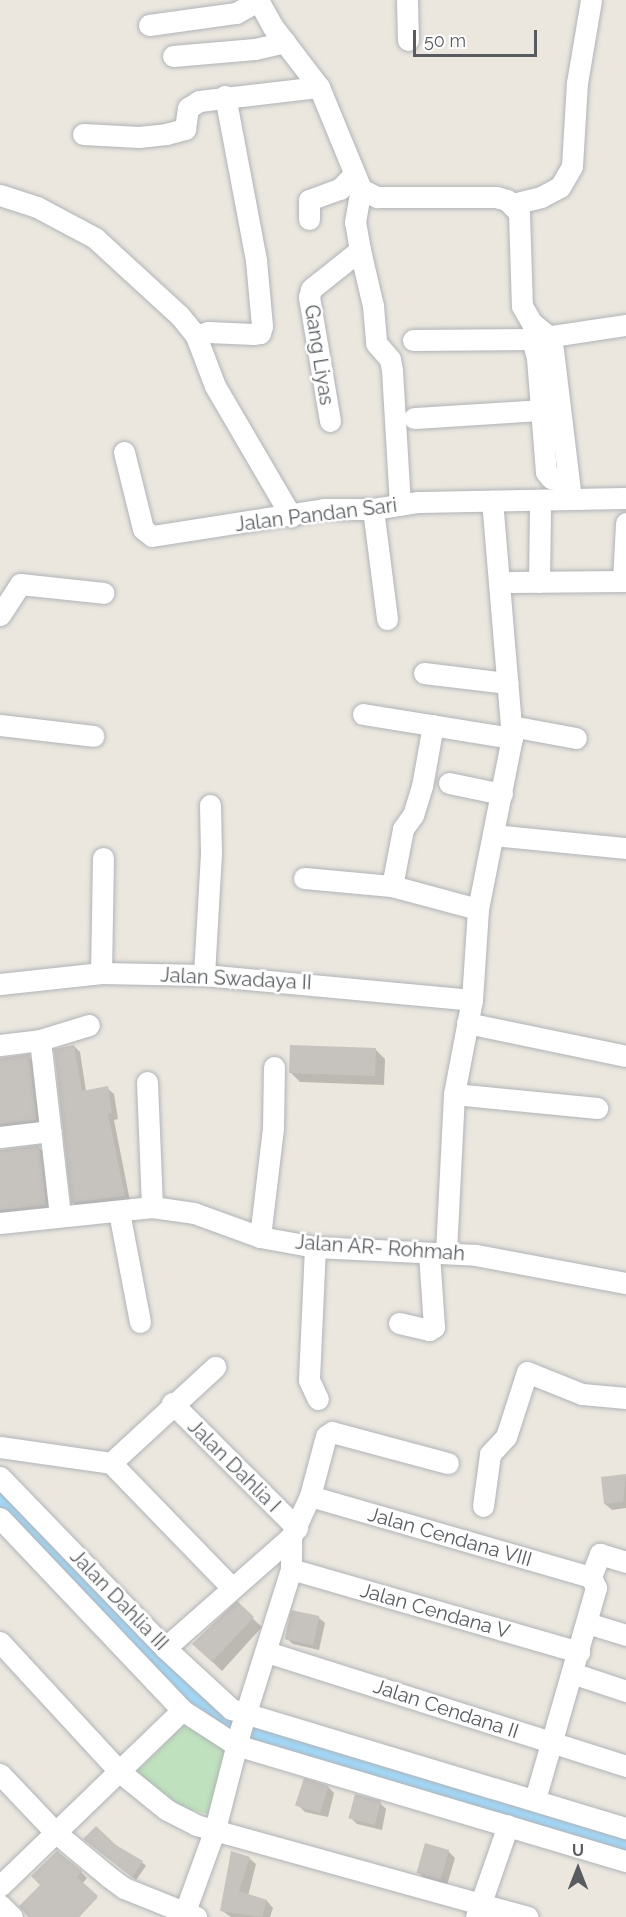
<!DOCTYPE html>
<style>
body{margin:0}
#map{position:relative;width:626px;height:1917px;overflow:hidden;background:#ebe7df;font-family:Raleway,sans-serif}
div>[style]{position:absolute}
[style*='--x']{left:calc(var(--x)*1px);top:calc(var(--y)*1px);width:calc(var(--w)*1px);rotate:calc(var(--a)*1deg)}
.green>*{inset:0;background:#bfe1bd}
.shadow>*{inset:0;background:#0003}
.canal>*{height:18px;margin:-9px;padding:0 9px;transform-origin:9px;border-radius:9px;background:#a1d8f9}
.building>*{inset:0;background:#c6c2bd;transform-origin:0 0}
.roads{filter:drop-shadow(0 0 2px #b0b3b7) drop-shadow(0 0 2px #b0b3b7)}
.minor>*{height:21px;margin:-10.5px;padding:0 10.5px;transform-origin:10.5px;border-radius:10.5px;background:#fff}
span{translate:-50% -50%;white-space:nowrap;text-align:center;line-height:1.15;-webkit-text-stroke:5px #fff;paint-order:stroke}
.street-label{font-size:20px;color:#585c60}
.north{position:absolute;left:548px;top:1839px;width:60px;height:60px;-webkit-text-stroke:4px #fff;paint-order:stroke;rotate:0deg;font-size:16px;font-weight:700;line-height:24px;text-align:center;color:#585c60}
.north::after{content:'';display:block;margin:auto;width:21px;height:27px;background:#585c60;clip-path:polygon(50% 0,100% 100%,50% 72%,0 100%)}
.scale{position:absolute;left:413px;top:30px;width:124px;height:27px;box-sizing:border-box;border:3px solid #585c60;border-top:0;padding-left:8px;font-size:18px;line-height:21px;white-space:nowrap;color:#585c60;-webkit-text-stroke:4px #fff;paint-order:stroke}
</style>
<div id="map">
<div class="green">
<div style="clip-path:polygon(185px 1724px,233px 1750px,213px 1815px,167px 1804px,137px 1771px)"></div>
</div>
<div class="shadow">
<div style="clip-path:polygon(74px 1046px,80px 1052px,86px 1091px,107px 1088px,114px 1094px,118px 1119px,114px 1120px,130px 1201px,79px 1208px,73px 1202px)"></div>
<div style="clip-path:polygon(376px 1050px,385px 1059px,384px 1085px,300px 1082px,290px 1072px)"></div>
<div style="clip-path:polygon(28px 1056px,34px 1062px,42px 1126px,0 1133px,0 1059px)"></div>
<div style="clip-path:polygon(38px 1147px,45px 1153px,52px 1211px,0 1219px,0 1151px)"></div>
<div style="clip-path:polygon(626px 1476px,626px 1508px,612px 1510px,605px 1504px,602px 1479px)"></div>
<div style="clip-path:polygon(237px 1604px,262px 1627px,222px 1671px,203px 1653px)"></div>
<div style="clip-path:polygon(318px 1617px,325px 1623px,319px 1650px,293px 1644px,286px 1638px)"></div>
<div style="clip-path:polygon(328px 1787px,334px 1793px,328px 1817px,305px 1812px,299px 1806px)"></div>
<div style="clip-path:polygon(380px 1803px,386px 1809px,382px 1830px,357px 1824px,351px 1818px)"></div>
<div style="clip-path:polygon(89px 1843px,142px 1862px,146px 1866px,136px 1880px)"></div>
<div style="clip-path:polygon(448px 1851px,455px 1858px,447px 1885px,425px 1879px,419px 1873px)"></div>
<div style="clip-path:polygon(249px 1858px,256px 1864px,248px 1896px,267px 1901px,273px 1908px,270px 1917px,231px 1917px,221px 1910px)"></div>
<div style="clip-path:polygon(81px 1872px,87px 1878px,82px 1884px,97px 1898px,79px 1917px,30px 1917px)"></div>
</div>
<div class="canal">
<div style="--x:0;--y:1496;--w:318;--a:45.6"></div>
<div style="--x:222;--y:1723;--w:423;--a:17.2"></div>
</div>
<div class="building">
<div style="clip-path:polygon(74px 1045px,82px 1091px,108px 1086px,112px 1113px,108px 1114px,125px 1196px,71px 1203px,54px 1049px)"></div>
<div style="left:290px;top:1045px;width:86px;height:28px;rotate:2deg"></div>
<div style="clip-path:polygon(29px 1054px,36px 1120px,0 1124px,0 1058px)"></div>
<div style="clip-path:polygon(39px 1145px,46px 1205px,0 1210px,0 1150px)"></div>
<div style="clip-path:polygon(626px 1474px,623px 1502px,604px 1504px,601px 1477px)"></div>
<div style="clip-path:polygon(237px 1601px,254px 1617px,212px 1662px,192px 1644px)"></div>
<div style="left:291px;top:1610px;width:29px;height:30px;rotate:12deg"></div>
<div style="left:304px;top:1778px;width:26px;height:29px;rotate:18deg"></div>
<div style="left:355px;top:1794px;width:27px;height:25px;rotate:15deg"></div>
<div style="clip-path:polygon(96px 1826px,116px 1845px,143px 1861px,132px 1877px,83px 1839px)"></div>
<div style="left:425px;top:1843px;width:25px;height:31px;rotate:16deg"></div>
<div style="clip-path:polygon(57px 1851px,82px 1871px,77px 1877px,98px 1896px,79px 1917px,28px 1917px,19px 1906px,40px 1885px,31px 1876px)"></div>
<div style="clip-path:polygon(231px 1851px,250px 1857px,239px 1891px,267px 1900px,262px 1917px,220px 1911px)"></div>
</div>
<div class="roads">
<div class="minor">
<div style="--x:258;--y:0;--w:31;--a:61"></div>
<div style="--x:273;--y:27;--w:76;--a:52.5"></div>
<div style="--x:319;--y:87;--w:110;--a:67.6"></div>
<div style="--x:361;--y:189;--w:18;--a:27"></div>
<div style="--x:377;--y:197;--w:119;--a:0"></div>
<div style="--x:496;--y:197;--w:11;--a:15"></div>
<div style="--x:507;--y:200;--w:18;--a:47"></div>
<div style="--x:519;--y:213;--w:93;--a:88.2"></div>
<div style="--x:522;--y:306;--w:20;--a:60"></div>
<div style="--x:532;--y:323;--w:19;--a:39"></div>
<div style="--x:547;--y:335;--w:16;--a:68"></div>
<div style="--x:553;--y:350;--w:149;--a:83.1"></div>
<div style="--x:407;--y:0;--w:40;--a:88.6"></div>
<div style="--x:149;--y:25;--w:88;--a:-7.9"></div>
<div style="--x:236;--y:13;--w:25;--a:-29"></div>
<div style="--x:173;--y:56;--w:82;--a:-4.9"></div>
<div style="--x:255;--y:49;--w:31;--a:-13"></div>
<div style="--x:83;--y:134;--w:56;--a:3.1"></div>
<div style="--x:139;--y:137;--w:27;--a:-6"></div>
<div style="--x:166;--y:134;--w:20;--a:-15"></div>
<div style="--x:185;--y:129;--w:21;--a:-82"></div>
<div style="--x:188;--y:108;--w:13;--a:-32"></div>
<div style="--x:199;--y:101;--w:121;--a:-6.7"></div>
<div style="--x:0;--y:195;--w:39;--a:18"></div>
<div style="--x:37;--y:207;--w:66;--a:28.1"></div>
<div style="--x:95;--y:238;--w:115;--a:42.5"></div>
<div style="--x:180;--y:316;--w:26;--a:51"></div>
<div style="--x:196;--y:336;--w:53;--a:69.2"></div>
<div style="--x:215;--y:386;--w:151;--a:59.7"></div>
<div style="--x:513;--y:204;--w:29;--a:-14"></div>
<div style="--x:541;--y:197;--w:21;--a:-28"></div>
<div style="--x:560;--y:187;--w:24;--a:-60"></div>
<div style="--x:572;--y:166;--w:83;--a:-86.6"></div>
<div style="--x:577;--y:83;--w:84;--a:-80.4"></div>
<div style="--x:309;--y:219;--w:19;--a:-90"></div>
<div style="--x:309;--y:200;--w:33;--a:-20"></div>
<div style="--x:340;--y:189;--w:19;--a:-47"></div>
<div style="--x:360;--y:250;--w:57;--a:76.9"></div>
<div style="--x:373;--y:306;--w:37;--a:85"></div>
<div style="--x:376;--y:343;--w:21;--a:49"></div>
<div style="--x:390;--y:359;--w:11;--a:80"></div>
<div style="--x:392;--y:370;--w:135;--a:86.6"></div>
<div style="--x:196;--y:336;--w:13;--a:-18"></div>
<div style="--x:208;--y:332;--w:46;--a:2.5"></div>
<div style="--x:254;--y:334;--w:6;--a:-9"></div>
<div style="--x:260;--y:333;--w:7;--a:-74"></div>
<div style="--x:262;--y:326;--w:66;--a:-95.2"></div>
<div style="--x:256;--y:260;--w:167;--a:-100.7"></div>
<div style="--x:532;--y:339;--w:20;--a:75"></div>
<div style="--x:537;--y:358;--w:114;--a:85.5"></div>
<div style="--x:546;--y:472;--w:8;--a:50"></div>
<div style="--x:551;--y:478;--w:18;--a:13"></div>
<div style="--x:413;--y:340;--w:119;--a:-0.5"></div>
<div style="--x:532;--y:339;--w:95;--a:-8.5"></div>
<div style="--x:414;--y:418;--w:127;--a:-3.6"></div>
<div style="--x:330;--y:421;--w:126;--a:-99.6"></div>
<div style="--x:309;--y:297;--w:8;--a:-76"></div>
<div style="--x:311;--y:289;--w:63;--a:-38.5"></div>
<div style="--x:360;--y:250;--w:28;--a:-100"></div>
<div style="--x:355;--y:222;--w:34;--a:-80"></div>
<div style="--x:124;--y:452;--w:79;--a:76.1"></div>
<div style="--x:143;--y:529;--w:11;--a:38"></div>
<div style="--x:152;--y:536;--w:174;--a:-8.9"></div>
<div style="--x:324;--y:509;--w:49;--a:0"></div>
<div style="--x:373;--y:509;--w:46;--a:-8.8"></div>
<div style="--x:418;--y:502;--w:208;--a:-1.1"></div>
<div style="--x:373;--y:509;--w:111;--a:82.7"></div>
<div style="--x:623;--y:581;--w:58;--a:-87"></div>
<div style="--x:510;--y:582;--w:116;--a:-0.5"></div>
<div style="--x:539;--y:582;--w:71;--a:-89.2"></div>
<div style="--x:0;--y:615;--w:37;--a:-57"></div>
<div style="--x:20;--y:584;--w:84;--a:6.1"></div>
<div style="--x:424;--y:673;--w:84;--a:6.9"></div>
<div style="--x:363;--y:714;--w:151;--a:9.2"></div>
<div style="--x:0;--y:725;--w:94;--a:6.7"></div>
<div style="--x:433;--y:725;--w:62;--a:100.2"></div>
<div style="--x:422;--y:786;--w:30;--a:107"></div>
<div style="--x:413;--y:815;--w:17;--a:126"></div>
<div style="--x:403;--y:829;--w:58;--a:100.9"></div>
<div style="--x:392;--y:886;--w:89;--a:15"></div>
<div style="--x:511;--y:726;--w:66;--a:10.5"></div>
<div style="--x:449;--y:783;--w:54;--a:11.7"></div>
<div style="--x:493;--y:835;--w:134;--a:5.6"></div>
<div style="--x:304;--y:878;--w:88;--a:5.2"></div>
<div style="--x:101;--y:973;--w:115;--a:-89"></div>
<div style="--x:204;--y:975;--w:122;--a:-86.7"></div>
<div style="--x:211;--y:853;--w:48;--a:-91.2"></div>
<div style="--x:0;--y:984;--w:102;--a:-6.2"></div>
<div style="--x:101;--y:973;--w:103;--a:1.1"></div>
<div style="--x:204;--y:975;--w:269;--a:5.3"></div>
<div style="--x:467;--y:1023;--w:162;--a:11.7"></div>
<div style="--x:40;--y:1040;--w:176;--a:83.5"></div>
<div style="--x:0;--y:1045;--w:40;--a:-7.1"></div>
<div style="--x:40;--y:1040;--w:51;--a:-17"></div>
<div style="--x:147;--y:1082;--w:125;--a:87.7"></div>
<div style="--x:454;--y:1094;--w:144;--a:5.6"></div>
<div style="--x:0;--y:1137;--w:51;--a:-6.7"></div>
<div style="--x:119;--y:1212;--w:112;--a:79.2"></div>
<div style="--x:0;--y:1223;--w:153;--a:-6"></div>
<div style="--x:152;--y:1207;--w:42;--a:8.1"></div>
<div style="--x:194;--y:1213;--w:70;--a:20"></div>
<div style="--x:260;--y:1237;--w:56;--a:10.3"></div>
<div style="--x:315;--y:1247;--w:161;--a:2.8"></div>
<div style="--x:476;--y:1255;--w:153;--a:10.6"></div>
<div style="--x:260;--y:1237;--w:110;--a:-83.2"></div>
<div style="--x:273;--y:1128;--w:61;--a:-89.1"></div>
<div style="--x:315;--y:1247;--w:133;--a:92.6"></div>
<div style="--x:309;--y:1380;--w:21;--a:65"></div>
<div style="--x:446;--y:1252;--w:158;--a:-87.1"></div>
<div style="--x:454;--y:1094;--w:96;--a:-79.2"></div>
<div style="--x:472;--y:1000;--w:91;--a:-86.2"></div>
<div style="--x:478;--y:909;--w:174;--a:-78.8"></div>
<div style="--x:512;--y:738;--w:238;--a:-94.8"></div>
<div style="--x:399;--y:1323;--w:31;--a:13"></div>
<div style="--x:429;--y:1330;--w:6;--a:-31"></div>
<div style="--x:434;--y:1327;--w:74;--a:-93.9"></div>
<div style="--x:172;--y:1403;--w:177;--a:45"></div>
<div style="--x:0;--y:1447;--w:112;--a:8.2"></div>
<div style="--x:111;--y:1463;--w:173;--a:45.9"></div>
<div style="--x:111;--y:1463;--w:142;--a:-42.7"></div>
<div style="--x:0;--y:1477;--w:238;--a:46"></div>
<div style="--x:165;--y:1648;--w:90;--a:42.7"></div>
<div style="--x:231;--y:1709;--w:413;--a:16.8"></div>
<div style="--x:310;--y:1496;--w:292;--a:16.1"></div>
<div style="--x:483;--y:1506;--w:52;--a:-82.3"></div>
<div style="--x:490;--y:1454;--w:23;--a:-47"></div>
<div style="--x:506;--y:1437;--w:68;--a:-72.1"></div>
<div style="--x:527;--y:1372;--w:59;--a:21.8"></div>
<div style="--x:582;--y:1394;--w:44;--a:5.2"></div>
<div style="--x:0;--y:1518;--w:265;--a:46.5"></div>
<div style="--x:182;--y:1710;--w:64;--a:32.9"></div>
<div style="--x:236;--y:1745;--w:407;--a:16.6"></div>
<div style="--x:291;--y:1569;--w:300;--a:16.1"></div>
<div style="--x:591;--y:1577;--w:25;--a:-69"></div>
<div style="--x:600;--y:1554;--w:27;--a:17"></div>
<div style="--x:587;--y:1623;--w:41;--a:17.1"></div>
<div style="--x:0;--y:1642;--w:177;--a:47.3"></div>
<div style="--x:120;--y:1772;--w:60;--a:39"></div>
<div style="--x:167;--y:1810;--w:33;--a:27"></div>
<div style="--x:196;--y:1825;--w:344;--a:15.5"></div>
<div style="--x:165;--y:1648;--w:168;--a:-41.4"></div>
<div style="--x:267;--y:1652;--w:377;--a:17.6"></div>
<div style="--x:572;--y:1673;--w:57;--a:18.4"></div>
<div style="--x:0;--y:1774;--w:80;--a:46.5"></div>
<div style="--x:55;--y:1832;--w:70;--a:39.8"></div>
<div style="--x:109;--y:1877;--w:19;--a:36"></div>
<div style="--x:124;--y:1888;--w:78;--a:21.9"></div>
<div style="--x:535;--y:1799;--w:220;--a:-73.9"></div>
<div style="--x:596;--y:1588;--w:12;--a:-114"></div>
<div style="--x:0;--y:1886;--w:253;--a:-44"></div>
<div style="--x:0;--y:1905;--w:17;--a:45"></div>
<div style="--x:183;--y:1917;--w:94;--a:-70"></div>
<div style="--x:215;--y:1829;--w:104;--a:-75.6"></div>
<div style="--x:241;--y:1728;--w:167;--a:-72.5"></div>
<div style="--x:291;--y:1569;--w:32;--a:-90"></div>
<div style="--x:291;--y:1537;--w:45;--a:-65.1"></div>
<div style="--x:310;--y:1496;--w:62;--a:-75.1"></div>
<div style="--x:326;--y:1436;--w:7;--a:-34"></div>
<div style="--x:332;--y:1432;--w:120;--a:15"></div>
<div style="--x:476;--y:1917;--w:97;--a:-70.8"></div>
</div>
</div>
<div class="street-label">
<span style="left:319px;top:355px;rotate:81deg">Gang Liyas</span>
<span style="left:316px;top:515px;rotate:-7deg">Jalan Pandan Sari</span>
<span style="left:236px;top:979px;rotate:3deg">Jalan Swadaya II</span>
<span style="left:380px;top:1248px;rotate:4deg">Jalan AR- Rohmah</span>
<span style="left:234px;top:1466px;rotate:45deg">Jalan Dahlia I</span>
<span style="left:450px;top:1537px;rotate:16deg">Jalan Cendana VIII</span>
<span style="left:119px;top:1600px;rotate:46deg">Jalan Dahlia III</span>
<span style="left:435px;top:1611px;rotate:16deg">Jalan Cendana V</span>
<span style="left:446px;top:1709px;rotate:18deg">Jalan Cendana II</span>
</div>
<div class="north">U</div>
<div class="scale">50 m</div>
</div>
